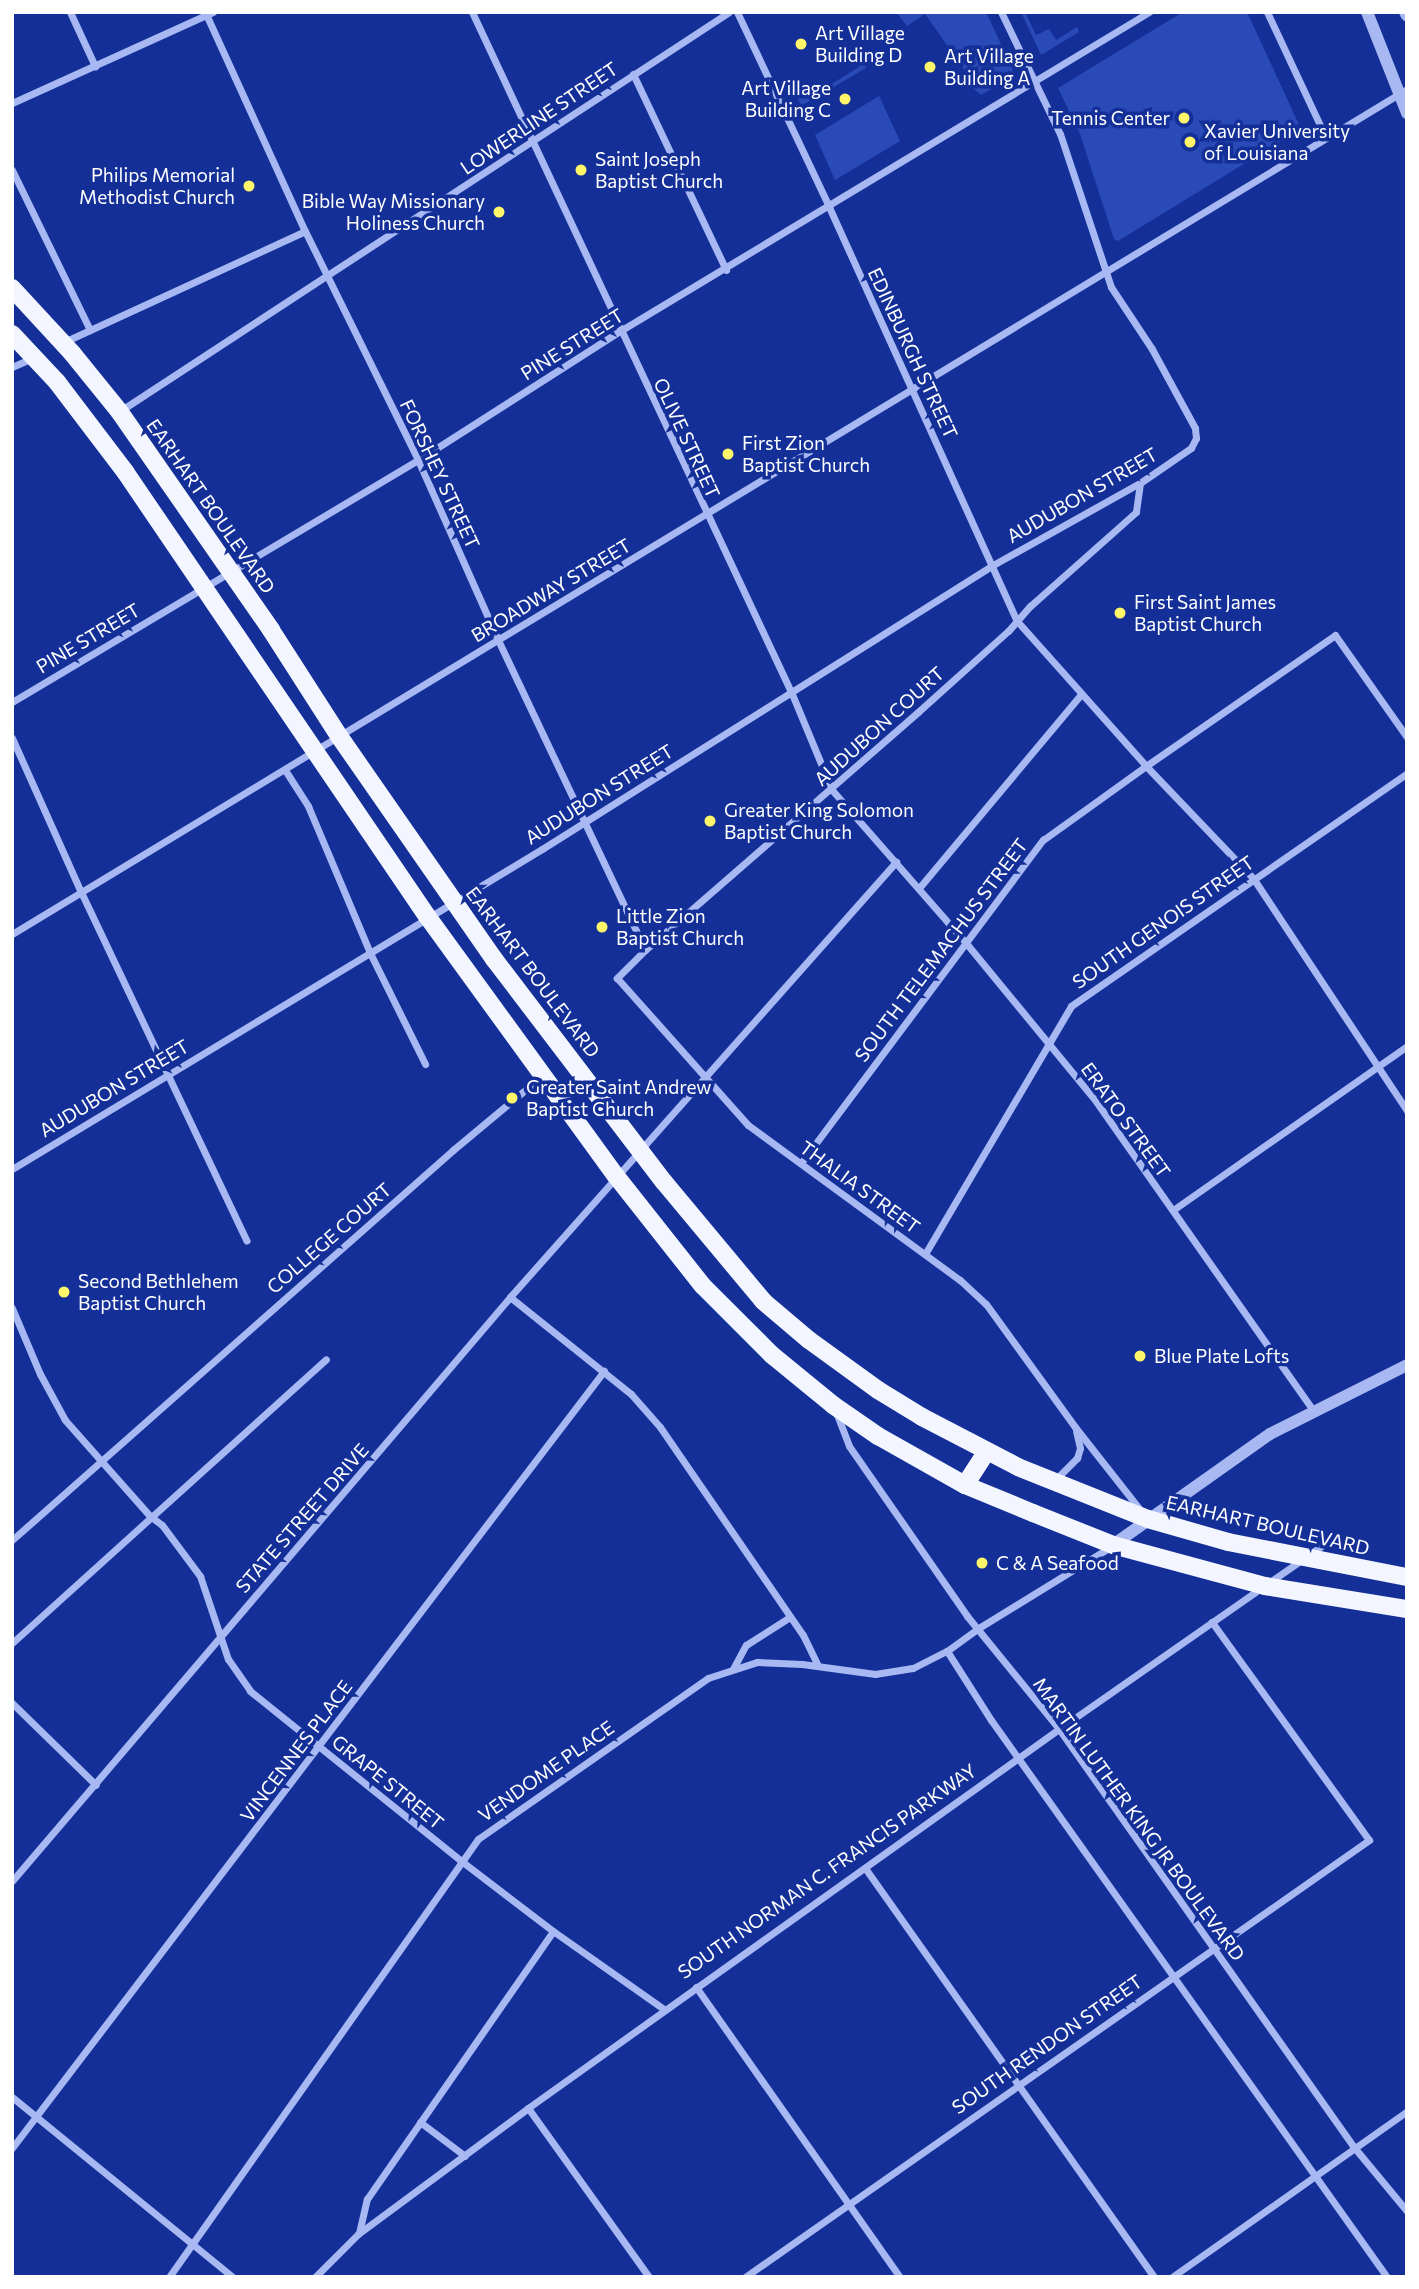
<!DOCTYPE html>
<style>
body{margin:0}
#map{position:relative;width:1419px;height:2289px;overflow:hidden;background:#143098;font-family:Commissioner,sans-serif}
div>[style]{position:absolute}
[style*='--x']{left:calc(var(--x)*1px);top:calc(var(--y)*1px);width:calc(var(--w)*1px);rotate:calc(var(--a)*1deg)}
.green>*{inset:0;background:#2a4ab8}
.minor>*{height:7px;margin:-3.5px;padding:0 3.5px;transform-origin:3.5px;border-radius:3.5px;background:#a7b8f2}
.tertiary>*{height:12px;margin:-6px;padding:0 6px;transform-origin:6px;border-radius:6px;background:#a7b8f2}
.primary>*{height:18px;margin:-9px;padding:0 9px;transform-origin:9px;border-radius:9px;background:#f3f5ff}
.dots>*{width:19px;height:19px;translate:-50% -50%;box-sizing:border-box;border:4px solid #143098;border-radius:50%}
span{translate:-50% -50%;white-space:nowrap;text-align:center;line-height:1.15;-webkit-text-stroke:7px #143098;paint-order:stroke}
.poi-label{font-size:19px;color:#fff}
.left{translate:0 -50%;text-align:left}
.right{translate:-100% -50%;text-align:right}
.street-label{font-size:19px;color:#fff}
.frame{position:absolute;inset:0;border:14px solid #fff;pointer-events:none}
</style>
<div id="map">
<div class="green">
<div style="clip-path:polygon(896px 12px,986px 12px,1013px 70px,1012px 76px,981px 95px,969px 85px,973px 82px,925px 14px,907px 26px)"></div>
<div style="clip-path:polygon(1021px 12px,1025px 12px,1036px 35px,1049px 29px,1056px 40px,1077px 27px,1079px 32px,1041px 55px)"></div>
<div style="clip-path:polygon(1183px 12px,1247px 12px,1301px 129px,1118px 241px,1114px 239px,1080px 134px,1058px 88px)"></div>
<div style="clip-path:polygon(855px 48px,866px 68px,801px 106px,796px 95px,807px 90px,811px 97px,859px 67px,852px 50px)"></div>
<div style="clip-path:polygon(879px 96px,900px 141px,835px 180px,815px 135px)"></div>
</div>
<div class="minor">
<div style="--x:70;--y:12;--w:60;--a:65.2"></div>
<div style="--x:205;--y:12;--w:241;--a:65.5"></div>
<div style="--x:305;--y:231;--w:255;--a:63.7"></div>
<div style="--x:418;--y:460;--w:197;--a:66"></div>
<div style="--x:498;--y:640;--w:343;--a:64.6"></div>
<div style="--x:472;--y:12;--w:753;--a:64.86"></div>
<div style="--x:792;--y:694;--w:104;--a:67.4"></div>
<div style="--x:832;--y:790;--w:203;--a:48.8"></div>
<div style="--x:966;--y:943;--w:203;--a:50.6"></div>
<div style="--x:1095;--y:1100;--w:379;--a:54.9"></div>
<div style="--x:737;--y:12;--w:216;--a:64.7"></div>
<div style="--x:829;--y:207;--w:455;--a:65.6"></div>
<div style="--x:1017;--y:621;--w:194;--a:48.3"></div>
<div style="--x:1146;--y:766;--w:155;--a:46.3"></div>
<div style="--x:1253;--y:878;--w:279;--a:56.5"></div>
<div style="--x:1267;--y:12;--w:139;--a:64.9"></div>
<div style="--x:633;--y:74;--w:217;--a:64.6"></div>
<div style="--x:12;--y:103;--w:221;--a:-24.4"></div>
<div style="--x:12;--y:170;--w:178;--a:64"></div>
<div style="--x:64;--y:342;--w:265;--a:-24.7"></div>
<div style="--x:12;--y:367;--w:24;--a:-24"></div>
<div style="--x:120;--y:411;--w:728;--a:-33.23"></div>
<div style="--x:1140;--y:483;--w:29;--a:98"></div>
<div style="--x:1136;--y:512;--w:142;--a:138.4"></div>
<div style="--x:1030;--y:606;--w:33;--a:131"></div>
<div style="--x:1008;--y:631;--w:121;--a:138"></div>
<div style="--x:918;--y:712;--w:362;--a:138.9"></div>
<div style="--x:645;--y:950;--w:40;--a:135"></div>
<div style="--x:617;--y:978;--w:197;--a:48.3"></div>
<div style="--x:748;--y:1125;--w:263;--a:36.2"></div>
<div style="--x:960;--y:1280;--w:35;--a:43"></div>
<div style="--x:986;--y:1304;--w:152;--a:54.1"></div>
<div style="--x:1075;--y:1427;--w:107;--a:51.8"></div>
<div style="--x:12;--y:702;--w:473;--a:-30.8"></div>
<div style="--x:418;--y:460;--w:240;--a:-32.6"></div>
<div style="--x:620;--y:331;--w:618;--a:-31.09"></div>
<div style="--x:12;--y:738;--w:169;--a:65.9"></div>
<div style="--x:81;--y:892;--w:386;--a:64.6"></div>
<div style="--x:285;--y:770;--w:43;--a:57.4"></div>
<div style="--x:308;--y:806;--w:160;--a:67.1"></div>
<div style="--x:370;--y:953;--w:124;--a:63.6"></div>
<div style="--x:919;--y:888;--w:253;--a:-50.1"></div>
<div style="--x:12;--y:934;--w:1631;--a:-31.2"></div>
<div style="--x:801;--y:1163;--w:404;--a:-53.2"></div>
<div style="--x:1043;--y:840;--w:127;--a:-35.7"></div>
<div style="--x:1146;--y:766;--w:230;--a:-34.7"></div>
<div style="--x:1335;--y:635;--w:125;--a:54.8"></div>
<div style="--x:12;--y:1169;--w:619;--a:-31.12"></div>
<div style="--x:542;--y:849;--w:533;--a:-32.2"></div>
<div style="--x:993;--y:565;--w:168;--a:-29.2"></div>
<div style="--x:1140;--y:483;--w:62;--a:-34.5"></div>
<div style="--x:1191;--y:448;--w:11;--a:-63"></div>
<div style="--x:1196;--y:438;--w:10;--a:-96"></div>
<div style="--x:1195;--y:428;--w:90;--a:-118.6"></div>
<div style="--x:1152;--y:349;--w:74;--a:-123.5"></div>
<div style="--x:1111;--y:287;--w:161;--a:-108.4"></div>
<div style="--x:1060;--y:134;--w:136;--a:-115.8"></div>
<div style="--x:1173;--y:1210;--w:286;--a:-35"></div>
<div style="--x:925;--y:1254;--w:288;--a:-59.5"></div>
<div style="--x:1071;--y:1006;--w:409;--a:-34.7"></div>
<div style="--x:510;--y:1297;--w:155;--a:38.7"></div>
<div style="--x:631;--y:1394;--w:44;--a:48.7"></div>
<div style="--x:660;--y:1427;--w:252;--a:55.5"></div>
<div style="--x:803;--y:1635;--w:34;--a:64"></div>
<div style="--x:12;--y:1308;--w:72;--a:67"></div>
<div style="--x:40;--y:1374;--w:52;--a:61.5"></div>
<div style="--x:65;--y:1420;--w:128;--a:48.5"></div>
<div style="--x:150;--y:1516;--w:15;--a:37"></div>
<div style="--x:162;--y:1525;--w:64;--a:53.3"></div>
<div style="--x:200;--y:1576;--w:88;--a:71.4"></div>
<div style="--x:228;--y:1659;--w:39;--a:55"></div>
<div style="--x:250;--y:1691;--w:270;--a:38.8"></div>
<div style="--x:460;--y:1860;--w:117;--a:37.4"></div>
<div style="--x:553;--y:1931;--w:137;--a:35.2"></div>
<div style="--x:836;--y:1412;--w:36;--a:69"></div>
<div style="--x:849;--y:1446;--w:207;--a:55.2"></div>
<div style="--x:967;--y:1616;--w:146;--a:50.8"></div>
<div style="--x:1059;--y:1729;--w:510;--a:54.81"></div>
<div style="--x:1353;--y:2146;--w:85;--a:50.3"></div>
<div style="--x:1056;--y:1479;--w:30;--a:-45"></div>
<div style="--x:1077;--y:1458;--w:10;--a:-73"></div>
<div style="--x:1080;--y:1448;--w:17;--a:-103"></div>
<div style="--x:12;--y:1540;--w:589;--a:-41.49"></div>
<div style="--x:453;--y:1150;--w:117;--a:-39.8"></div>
<div style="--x:12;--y:1643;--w:423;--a:-42.1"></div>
<div style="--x:947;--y:1651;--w:82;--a:57.5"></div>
<div style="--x:991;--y:1720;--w:683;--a:54.59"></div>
<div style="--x:733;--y:1669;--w:27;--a:-62"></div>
<div style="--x:746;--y:1645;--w:52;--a:-32.5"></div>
<div style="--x:12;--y:1703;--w:117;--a:44.3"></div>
<div style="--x:865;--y:1868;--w:501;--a:54.75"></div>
<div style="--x:12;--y:1881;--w:768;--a:-49.54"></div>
<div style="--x:510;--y:1297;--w:582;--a:-48.42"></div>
<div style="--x:696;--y:1987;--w:355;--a:54.9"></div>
<div style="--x:12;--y:2097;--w:285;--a:39.2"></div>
<div style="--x:528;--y:2108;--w:208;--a:54.4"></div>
<div style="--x:420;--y:2122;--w:56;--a:37.1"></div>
<div style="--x:12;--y:2148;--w:977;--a:-52.7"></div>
<div style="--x:359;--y:2233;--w:35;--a:-77"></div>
<div style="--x:367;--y:2199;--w:326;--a:-55.2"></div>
<div style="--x:169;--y:2277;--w:536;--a:-54.8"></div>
<div style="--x:478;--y:1839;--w:281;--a:-35"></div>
<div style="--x:708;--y:1678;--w:52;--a:-18.1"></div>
<div style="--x:757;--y:1662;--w:45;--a:2.5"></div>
<div style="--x:802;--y:1664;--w:74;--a:7.8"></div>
<div style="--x:875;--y:1674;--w:38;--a:-9"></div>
<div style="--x:913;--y:1668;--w:38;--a:-27"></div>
<div style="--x:947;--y:1651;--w:37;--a:-36"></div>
<div style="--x:977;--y:1629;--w:158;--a:-31.6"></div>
<div style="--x:315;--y:2277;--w:61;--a:-45"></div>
<div style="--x:358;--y:2234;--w:212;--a:-36.5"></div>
<div style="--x:528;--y:2108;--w:652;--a:-35.52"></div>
<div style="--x:1059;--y:1729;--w:322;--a:-34.9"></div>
<div style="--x:745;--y:2277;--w:762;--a:-35"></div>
<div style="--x:1369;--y:1840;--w:269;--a:-125.8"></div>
<div style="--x:1172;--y:2277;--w:288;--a:-35.2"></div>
</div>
<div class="tertiary">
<div style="--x:1367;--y:12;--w:109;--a:68.4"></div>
<div style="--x:1405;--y:12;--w:4;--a:63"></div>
<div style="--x:1113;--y:1545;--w:192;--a:-35.3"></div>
<div style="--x:1270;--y:1434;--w:153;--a:-26.7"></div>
</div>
<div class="primary">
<div style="--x:12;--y:288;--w:88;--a:47.3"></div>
<div style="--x:72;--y:353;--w:75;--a:51"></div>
<div style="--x:119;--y:411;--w:267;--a:55.2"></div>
<div style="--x:271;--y:630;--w:126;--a:57.3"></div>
<div style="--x:339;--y:736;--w:272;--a:55.2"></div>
<div style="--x:494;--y:959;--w:280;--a:52.7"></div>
<div style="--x:664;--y:1182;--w:155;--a:50.2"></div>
<div style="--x:763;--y:1301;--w:60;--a:40.3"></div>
<div style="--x:809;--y:1340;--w:85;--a:35.9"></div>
<div style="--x:878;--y:1390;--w:52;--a:31.5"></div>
<div style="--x:922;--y:1417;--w:108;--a:27.5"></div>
<div style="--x:1018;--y:1467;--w:140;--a:21.8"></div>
<div style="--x:1148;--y:1519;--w:83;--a:16"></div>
<div style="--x:1228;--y:1542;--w:182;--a:11.1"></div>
<div style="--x:12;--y:334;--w:66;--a:46.8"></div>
<div style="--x:57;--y:382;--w:114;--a:52.8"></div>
<div style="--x:126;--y:473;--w:536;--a:55.81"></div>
<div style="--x:427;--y:916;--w:321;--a:54"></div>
<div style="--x:616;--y:1176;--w:140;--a:51.7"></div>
<div style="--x:703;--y:1286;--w:98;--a:45"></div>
<div style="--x:772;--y:1355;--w:79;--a:39.3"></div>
<div style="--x:833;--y:1405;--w:55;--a:34.6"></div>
<div style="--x:878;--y:1436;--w:100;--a:29.4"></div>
<div style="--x:965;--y:1485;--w:74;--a:22.4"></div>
<div style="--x:1033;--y:1513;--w:86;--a:21.8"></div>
<div style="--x:1113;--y:1545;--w:157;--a:15.1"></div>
<div style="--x:1265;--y:1586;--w:144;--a:9.2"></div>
<div style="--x:965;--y:1485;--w:40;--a:-57.1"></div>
</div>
<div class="dots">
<div style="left:801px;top:44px;background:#fff669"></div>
<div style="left:930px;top:67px;background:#fff669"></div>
<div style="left:845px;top:99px;background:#fff669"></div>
<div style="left:1184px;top:118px;background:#fff669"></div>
<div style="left:1190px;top:142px;background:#fff669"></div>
<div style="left:581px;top:170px;background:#fff669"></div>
<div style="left:249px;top:186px;background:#fff669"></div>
<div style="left:499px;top:212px;background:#fff669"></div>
<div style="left:728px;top:454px;background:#fff669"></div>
<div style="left:1120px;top:613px;background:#fff669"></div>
<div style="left:710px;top:821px;background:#fff669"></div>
<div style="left:602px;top:927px;background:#fff669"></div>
<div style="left:512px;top:1098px;background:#fff669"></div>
<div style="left:64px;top:1292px;background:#fff669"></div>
<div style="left:1140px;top:1356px;background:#fff669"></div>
<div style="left:982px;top:1563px;background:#fff669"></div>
</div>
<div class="poi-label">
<span class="left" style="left:815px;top:44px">Art Village<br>Building D</span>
<span class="left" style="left:944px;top:67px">Art Village<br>Building A</span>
<span class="right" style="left:831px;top:99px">Art Village<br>Building C</span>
<span class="right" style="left:1170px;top:118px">Tennis Center</span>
<span class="left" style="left:1204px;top:142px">Xavier University<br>of Louisiana</span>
<span class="left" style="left:595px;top:170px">Saint Joseph<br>Baptist Church</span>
<span class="right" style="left:235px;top:186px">Philips Memorial<br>Methodist Church</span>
<span class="right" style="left:485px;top:212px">Bible Way Missionary<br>Holiness Church</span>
<span class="left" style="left:742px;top:454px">First Zion<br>Baptist Church</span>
<span class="left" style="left:1134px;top:613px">First Saint James<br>Baptist Church</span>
<span class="left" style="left:724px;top:821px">Greater King Solomon<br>Baptist Church</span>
<span class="left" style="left:616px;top:927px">Little Zion<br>Baptist Church</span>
<span class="left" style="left:526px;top:1098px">Greater Saint Andrew<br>Baptist Church</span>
<span class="left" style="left:78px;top:1292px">Second Bethlehem<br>Baptist Church</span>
<span class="left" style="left:1154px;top:1356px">Blue Plate Lofts</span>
<span class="left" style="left:996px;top:1563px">C &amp; A Seafood</span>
</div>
<div class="street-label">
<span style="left:539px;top:118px;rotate:-34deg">LOWERLINE STREET</span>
<span style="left:572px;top:344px;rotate:-32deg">PINE STREET</span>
<span style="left:913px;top:353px;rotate:65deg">EDINBURGH STREET</span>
<span style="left:687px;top:438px;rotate:65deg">OLIVE STREET</span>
<span style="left:440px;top:474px;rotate:65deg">FORSHEY STREET</span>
<span style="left:1082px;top:495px;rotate:-30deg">AUDUBON STREET</span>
<span style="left:211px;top:506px;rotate:55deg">EARHART BOULEVARD</span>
<span style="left:551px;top:590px;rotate:-31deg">BROADWAY STREET</span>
<span style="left:88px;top:638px;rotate:-31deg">PINE STREET</span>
<span style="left:879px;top:726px;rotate:-42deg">AUDUBON COURT</span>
<span style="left:599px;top:794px;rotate:-32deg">AUDUBON STREET</span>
<span style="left:1163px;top:922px;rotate:-35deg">SOUTH GENOIS STREET</span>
<span style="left:941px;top:950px;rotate:-53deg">SOUTH TELEMACHUS STREET</span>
<span style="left:533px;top:972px;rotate:53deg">EARHART BOULEVARD</span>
<span style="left:114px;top:1088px;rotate:-31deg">AUDUBON STREET</span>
<span style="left:1126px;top:1120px;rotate:54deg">ERATO STREET</span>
<span style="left:860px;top:1187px;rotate:36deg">THALIA STREET</span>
<span style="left:329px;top:1238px;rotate:-41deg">COLLEGE COURT</span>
<span style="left:302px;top:1518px;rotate:-49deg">STATE STREET DRIVE</span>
<span style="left:1268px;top:1525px;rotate:13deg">EARHART BOULEVARD</span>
<span style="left:296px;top:1751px;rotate:-53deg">VINCENNES PLACE</span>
<span style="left:546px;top:1771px;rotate:-35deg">VENDOME PLACE</span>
<span style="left:388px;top:1782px;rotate:39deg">GRAPE STREET</span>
<span style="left:1139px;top:1819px;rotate:54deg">MARTIN LUTHER KING JR BOULEVARD</span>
<span style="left:827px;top:1871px;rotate:-35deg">SOUTH NORMAN C. FRANCIS PARKWAY</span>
<span style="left:1047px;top:2044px;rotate:-35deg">SOUTH RENDON STREET</span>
</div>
<div class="frame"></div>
</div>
